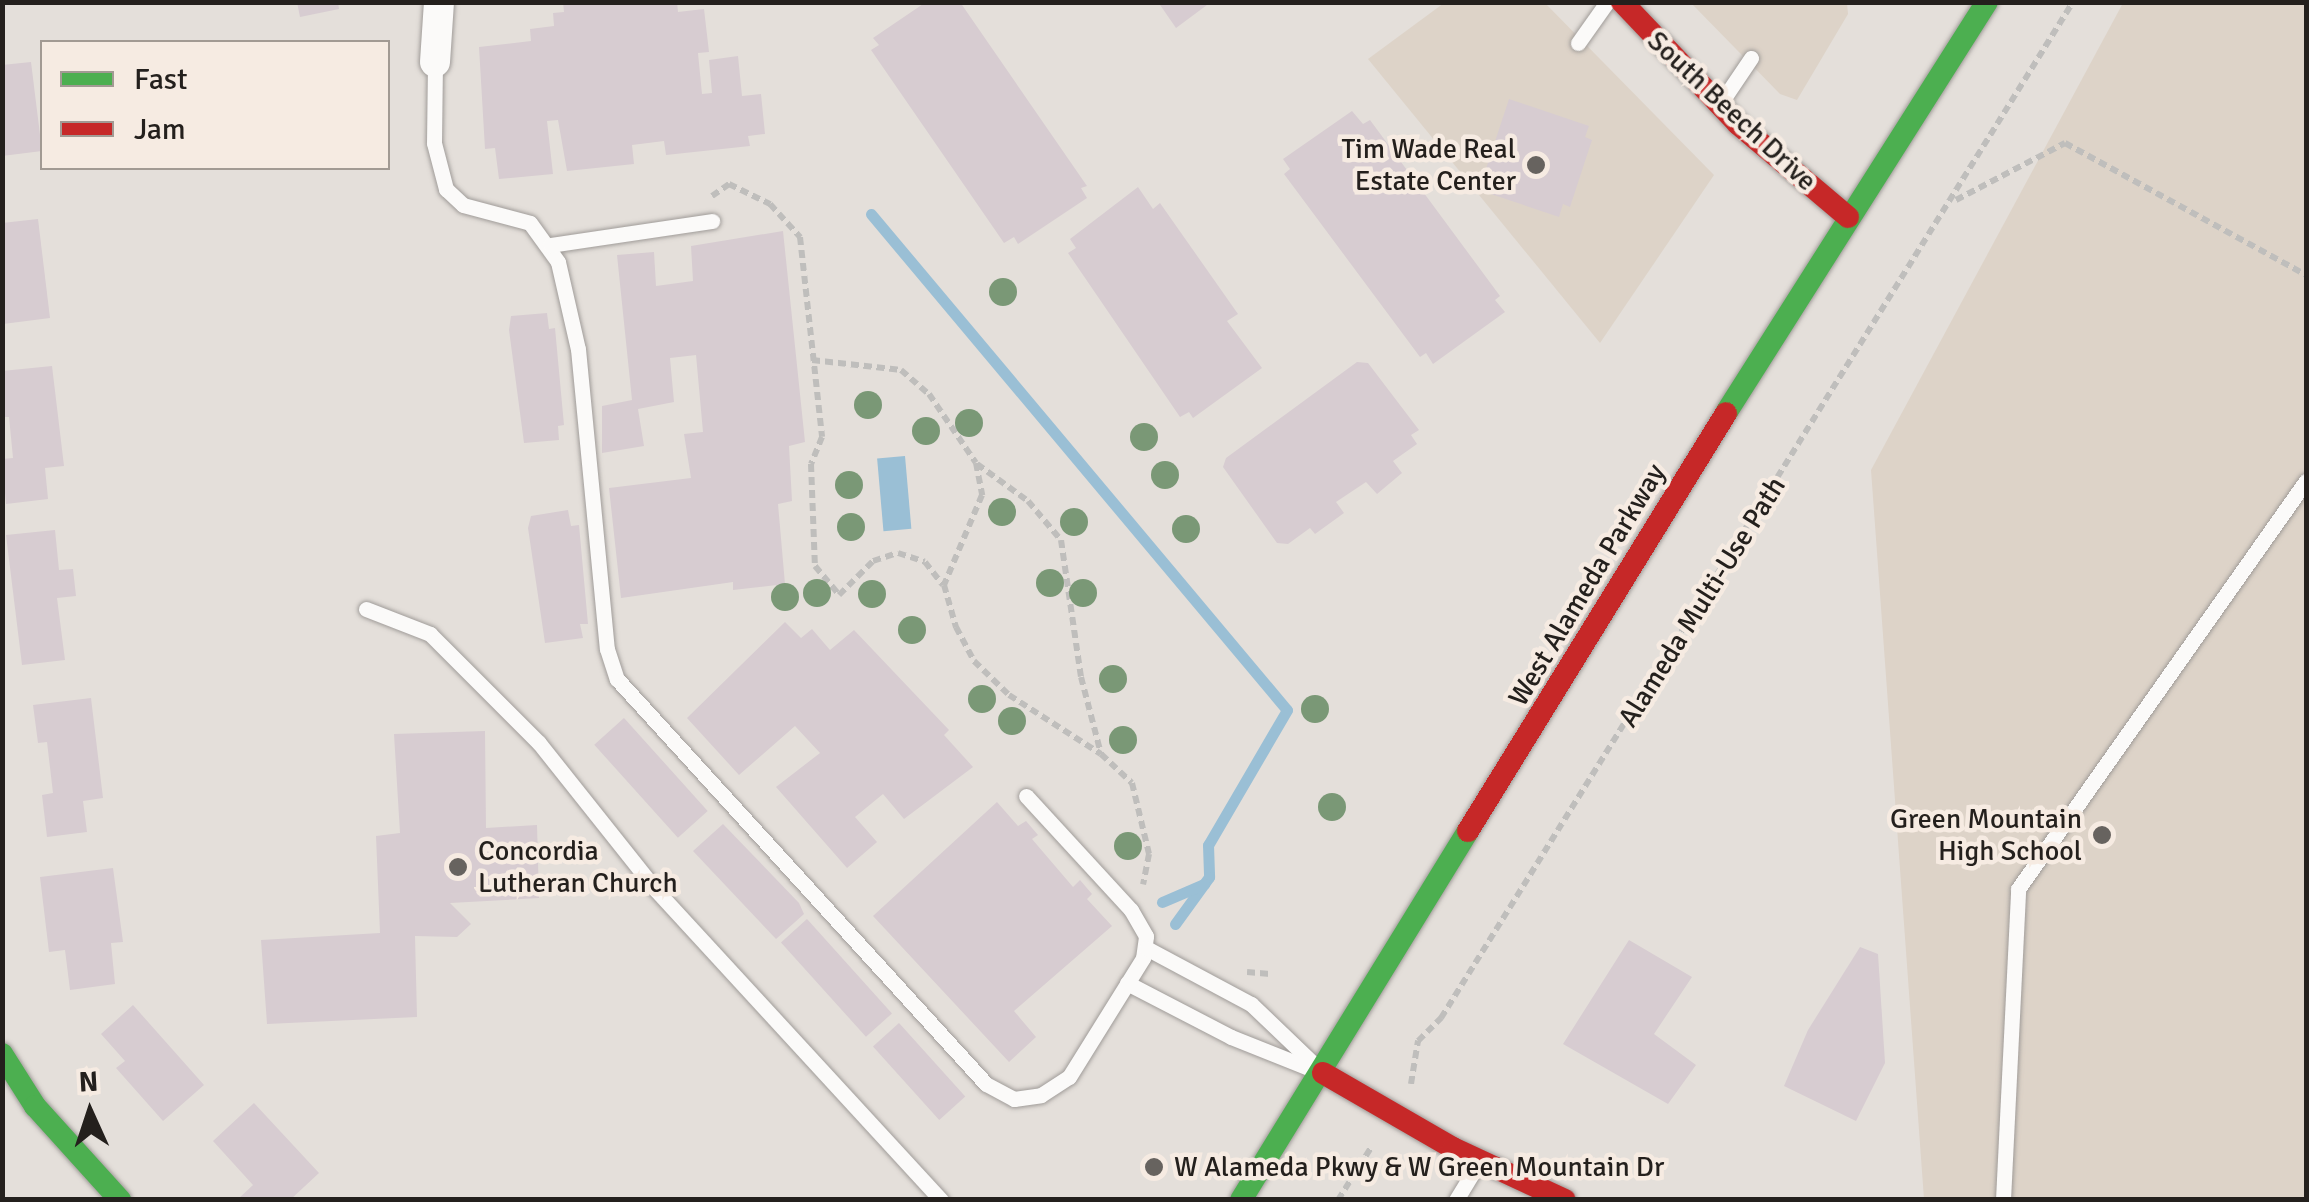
<!DOCTYPE html>
<style>
body{margin:0}
#map{position:relative;width:2309px;height:1202px;overflow:hidden;background:#e4dfda;font-family:Signika,sans-serif}
div>[style]{position:absolute}
[style*='--x']{left:calc(var(--x)*1px);top:calc(var(--y)*1px);width:calc(var(--w)*1px);rotate:calc(var(--a)*1deg)}
.built>*{inset:0;background:#ddd3c8}
.water>*{inset:0;background:#9abfd5;transform-origin:0 0}
.stream>*{height:11px;margin:-5.5px;padding:0 5.5px;transform-origin:5.5px;border-radius:5.5px;background:#9abfd5}
.building>*{inset:0;background:#d7ccd1;transform-origin:0 0}
.path>*{height:6px;margin-top:-3px;transform-origin:0;background:repeating-linear-gradient(90deg,#bfbebc 0 8px,transparent 0 13px)}
.roads{filter:drop-shadow(0 0 2px #a09c99) drop-shadow(0 0 2px #a09c99)}
.lane>*{height:15px;margin:-7.5px;padding:0 7.5px;transform-origin:7.5px;border-radius:7.5px;background:#fbfaf9}
.street>*{height:30px;margin:-15px;padding:0 15px;transform-origin:15px;border-radius:15px;background:#fbfaf9}
.fast>*{height:22px;margin:-11px;padding:0 11px;transform-origin:11px;border-radius:11px;background:#4caf50}
.jam>*{height:22px;margin:-11px;padding:0 11px;transform-origin:11px;border-radius:11px;background:#c62828}
.trees>*{width:28px;height:28px;margin:-14px;border-radius:50%;background:#7a9876}
.dots>*{width:28px;height:28px;translate:-50% -50%;box-sizing:border-box;border:5px solid #f6ebe2;border-radius:50%}
span{translate:-50% -50%;white-space:nowrap;text-align:center;line-height:1.15;-webkit-text-stroke:9px #f6ebe2;paint-order:stroke}
.street-label{font-size:28px;color:#24201d}
.poi-label{font-size:28px;color:#24201d}
.right{translate:-100% -50%;text-align:right}
.left{translate:0 -50%;text-align:left}
.frame{position:absolute;inset:0;border:5px solid #24201d;pointer-events:none}
.legend{position:absolute;left:40px;top:40px;width:350px;height:130px;box-sizing:border-box;background:#f6ebe2;border:2px solid #a29a93;margin:0;padding:12px 18px;list-style:none;font-size:30px;color:#24201d}
.legend li{display:flex;align-items:center;gap:20px;height:50px}
.legend b{width:50px;border:2px solid #a29a93}
.north{position:absolute;left:40px;top:1062px;width:100px;height:100px;-webkit-text-stroke:8px #f6ebe2;paint-order:stroke;rotate:357deg;font-size:28px;font-weight:700;line-height:40px;text-align:center;color:#24201d}
.north::after{content:'';display:block;margin:auto;width:35px;height:45px;background:#24201d;clip-path:polygon(50% 0,100% 100%,50% 72%,0 100%)}
</style>
<div id="map">
<div class="built">
<div style="clip-path:polygon(1444px 3px,1545px 3px,1714px 175px,1600px 343px,1368px 59px)"></div>
<div style="clip-path:polygon(1691px 3px,1847px 3px,1848px 14px,1797px 100px,1780px 94px)"></div>
<div style="clip-path:polygon(2123px 3px,2306px 3px,2306px 1199px,1924px 1199px,1871px 470px)"></div>
</div>
<div class="water">
<div style="left:905px;top:456px;width:73px;height:28px;rotate:85deg"></div>
</div>
<div class="stream">
<div style="--x:871;--y:214;--w:647;--a:50.01"></div>
<div style="--x:1287;--y:710;--w:156;--a:120.3"></div>
<div style="--x:1208;--y:845;--w:32;--a:88"></div>
<div style="--x:1209;--y:877;--w:58;--a:125.9"></div>
<div style="--x:1162;--y:902;--w:46;--a:-23.2"></div>
</div>
<div class="building">
<div style="clip-path:polygon(297px 2px,338px 2px,339px 9px,300px 17px)"></div>
<div style="clip-path:polygon(563px 2px,677px 2px,678px 12px,704px 9px,709px 52px,698px 53px,702px 94px,712px 93px,709px 60px,738px 56px,742px 96px,761px 94px,765px 134px,748px 136px,750px 146px,666px 155px,664px 141px,632px 145px,634px 164px,567px 171px,558px 120px,547px 121px,553px 174px,499px 179px,495px 148px,485px 149px,479px 47px,531px 41px,530px 29px,554px 26px,553px 13px,564px 12px)"></div>
<div style="clip-path:polygon(926px 2px,960px 2px,1087px 186px,1081px 188px,1087px 198px,1018px 244px,1014px 237px,1004px 243px,871px 50px,879px 45px,873px 38px)"></div>
<div style="clip-path:polygon(1158px 2px,1211px 2px,1176px 28px)"></div>
<div style="clip-path:polygon(31px 62px,42px 151px,2px 156px,2px 65px)"></div>
<div style="clip-path:polygon(1509px 99px,1589px 126px,1585px 137px,1592px 140px,1570px 207px,1563px 204px,1559px 217px,1479px 190px)"></div>
<div style="clip-path:polygon(1352px 111px,1363px 124px,1370px 120px,1500px 296px,1495px 300px,1505px 312px,1433px 364px,1426px 353px,1420px 357px,1284px 174px,1290px 169px,1283px 159px)"></div>
<div style="clip-path:polygon(1138px 187px,1153px 209px,1160px 203px,1238px 314px,1227px 321px,1262px 368px,1193px 418px,1189px 412px,1180px 417px,1068px 253px,1076px 248px,1070px 239px)"></div>
<div style="clip-path:polygon(38px 219px,50px 318px,3px 324px,2px 223px)"></div>
<div style="clip-path:polygon(783px 231px,805px 442px,789px 446px,792px 501px,778px 504px,785px 584px,733px 590px,733px 582px,621px 598px,609px 488px,691px 478px,684px 434px,703px 432px,696px 355px,670px 358px,674px 402px,638px 409px,644px 446px,602px 453px,602px 406px,632px 400px,617px 255px,654px 252px,656px 286px,693px 281px,691px 246px)"></div>
<div style="clip-path:polygon(547px 313px,549px 329px,555px 328px,564px 425px,558px 426px,559px 440px,524px 443px,509px 330px,511px 316px)"></div>
<div style="clip-path:polygon(1357px 362px,1368px 363px,1419px 430px,1411px 435px,1417px 444px,1393px 461px,1402px 473px,1377px 494px,1366px 482px,1336px 502px,1344px 513px,1315px 534px,1310px 528px,1288px 544px,1277px 543px,1223px 467px,1226px 458px)"></div>
<div style="clip-path:polygon(52px 366px,64px 466px,45px 468px,48px 499px,6px 504px,2px 459px,13px 458px,9px 417px,2px 417px,2px 371px)"></div>
<div style="clip-path:polygon(568px 510px,571px 526px,579px 525px,588px 624px,580px 624px,583px 638px,545px 643px,528px 528px,531px 516px)"></div>
<div style="clip-path:polygon(55px 530px,59px 570px,73px 569px,76px 596px,57px 598px,65px 660px,22px 665px,6px 535px)"></div>
<div style="clip-path:polygon(785px 622px,801px 638px,812px 629px,830px 650px,854px 630px,949px 730px,944px 735px,973px 767px,904px 819px,883px 794px,855px 817px,877px 842px,847px 868px,776px 787px,820px 753px,795px 726px,739px 775px,687px 718px)"></div>
<div style="clip-path:polygon(91px 698px,103px 798px,83px 801px,87px 832px,47px 837px,42px 795px,53px 793px,47px 742px,38px 743px,33px 705px)"></div>
<div style="left:624px;top:718px;width:125px;height:40px;rotate:48deg"></div>
<div style="clip-path:polygon(485px 731px,486px 828px,537px 825px,539px 898px,450px 903px,471px 924px,457px 937px,415px 936px,417px 1017px,267px 1024px,261px 940px,380px 933px,376px 836px,400px 833px,394px 734px)"></div>
<div style="clip-path:polygon(997px 802px,1018px 826px,1026px 821px,1038px 835px,1032px 839px,1073px 887px,1080px 880px,1092px 894px,1087px 899px,1112px 926px,1014px 1011px,1036px 1037px,1009px 1062px,873px 916px)"></div>
<div style="clip-path:polygon(723px 824px,799px 903px,804px 914px,776px 939px,693px 851px)"></div>
<div style="clip-path:polygon(113px 868px,123px 942px,111px 943px,115px 984px,70px 990px,65px 950px,49px 952px,40px 877px)"></div>
<div style="left:807px;top:919px;width:127px;height:35px;rotate:48deg"></div>
<div style="clip-path:polygon(1629px 940px,1692px 977px,1654px 1034px,1696px 1065px,1668px 1104px,1563px 1044px)"></div>
<div style="clip-path:polygon(1860px 947px,1878px 954px,1885px 1063px,1856px 1121px,1784px 1086px,1808px 1030px)"></div>
<div style="clip-path:polygon(133px 1005px,204px 1085px,163px 1121px,116px 1068px,125px 1061px,101px 1034px)"></div>
<div style="left:899px;top:1023px;width:99px;height:35px;rotate:48deg"></div>
<div style="clip-path:polygon(254px 1103px,319px 1173px,290px 1200px,237px 1200px,253px 1185px,213px 1141px)"></div>
</div>
<div class="path">
<div style="--x:712;--y:196;--w:21;--a:-35"></div>
<div style="--x:729;--y:184;--w:46;--a:26"></div>
<div style="--x:770;--y:204;--w:45;--a:47.7"></div>
<div style="--x:800;--y:237;--w:201;--a:83.7"></div>
<div style="--x:822;--y:437;--w:29;--a:112"></div>
<div style="--x:811;--y:464;--w:102;--a:87.8"></div>
<div style="--x:815;--y:566;--w:38;--a:50"></div>
<div style="--x:839;--y:595;--w:48;--a:-45"></div>
<div style="--x:873;--y:561;--w:26;--a:-18"></div>
<div style="--x:898;--y:553;--w:28;--a:18"></div>
<div style="--x:925;--y:562;--w:29;--a:52"></div>
<div style="--x:1956;--y:200;--w:123;--a:-27.6"></div>
<div style="--x:2065;--y:143;--w:275;--a:28.7"></div>
<div style="--x:812;--y:360;--w:90;--a:6.4"></div>
<div style="--x:901;--y:370;--w:37;--a:41"></div>
<div style="--x:929;--y:394;--w:83;--a:55.7"></div>
<div style="--x:976;--y:463;--w:33;--a:79"></div>
<div style="--x:982;--y:495;--w:98;--a:112.9"></div>
<div style="--x:944;--y:585;--w:44;--a:74.1"></div>
<div style="--x:956;--y:627;--w:38;--a:62"></div>
<div style="--x:974;--y:661;--w:49;--a:44.2"></div>
<div style="--x:1009;--y:695;--w:109;--a:32.7"></div>
<div style="--x:1101;--y:754;--w:42;--a:43.1"></div>
<div style="--x:1132;--y:783;--w:73;--a:76.5"></div>
<div style="--x:1149;--y:854;--w:31;--a:101"></div>
<div style="--x:977;--y:464;--w:63;--a:36"></div>
<div style="--x:1028;--y:501;--w:51;--a:49.8"></div>
<div style="--x:1061;--y:540;--w:138;--a:81.7"></div>
<div style="--x:1081;--y:677;--w:80;--a:75.4"></div>
<div style="--x:1247;--y:972;--w:23;--a:5"></div>
<div style="--x:1411;--y:1084;--w:44;--a:-80.8"></div>
<div style="--x:1418;--y:1041;--w:33;--a:-45"></div>
<div style="--x:1441;--y:1018;--w:1197;--a:-58.12"></div>
<div style="--x:1338;--y:1200;--w:64;--a:-57.8"></div>
</div>
<div class="roads">
<div class="lane">
<div style="--x:1578;--y:43;--w:50;--a:-54.7"></div>
<div style="--x:435;--y:62;--w:81;--a:90.7"></div>
<div style="--x:434;--y:143;--w:48;--a:75.4"></div>
<div style="--x:446;--y:189;--w:23;--a:43"></div>
<div style="--x:463;--y:205;--w:69;--a:15"></div>
<div style="--x:530;--y:223;--w:48;--a:54.3"></div>
<div style="--x:558;--y:262;--w:89;--a:77.1"></div>
<div style="--x:578;--y:349;--w:301;--a:84.5"></div>
<div style="--x:607;--y:649;--w:32;--a:72"></div>
<div style="--x:617;--y:679;--w:548;--a:47.66"></div>
<div style="--x:986;--y:1084;--w:32;--a:28"></div>
<div style="--x:1014;--y:1099;--w:27;--a:-8"></div>
<div style="--x:1041;--y:1095;--w:33;--a:-33"></div>
<div style="--x:1069;--y:1077;--w:140;--a:-58.1"></div>
<div style="--x:1143;--y:958;--w:22;--a:-82"></div>
<div style="--x:1146;--y:936;--w:30;--a:-120"></div>
<div style="--x:1131;--y:910;--w:155;--a:-132.6"></div>
<div style="--x:1722;--y:101;--w:52;--a:-56"></div>
<div style="--x:550;--y:245;--w:164;--a:-8.4"></div>
<div style="--x:366;--y:609;--w:69;--a:21.3"></div>
<div style="--x:430;--y:634;--w:154;--a:45"></div>
<div style="--x:539;--y:743;--w:186;--a:51.5"></div>
<div style="--x:655;--y:889;--w:423;--a:47.4"></div>
<div style="--x:1146;--y:948;--w:119;--a:28.1"></div>
<div style="--x:1251;--y:1004;--w:95;--a:43.7"></div>
<div style="--x:1127;--y:983;--w:117;--a:27.4"></div>
<div style="--x:1231;--y:1037;--w:89;--a:21.7"></div>
<div style="--x:1456;--y:1200;--w:42;--a:-58.6"></div>
<div style="--x:2003;--y:1200;--w:311;--a:-87.2"></div>
<div style="--x:2018;--y:889;--w:499;--a:-54.8"></div>
</div>
<div class="street">
<div style="--x:435;--y:62;--w:60;--a:-86.2"></div>
</div>
<div class="fast">
<div style="--x:1726;--y:413;--w:487;--a:-57.6"></div>
<div style="--x:2;--y:1054;--w:62;--a:57.6"></div>
<div style="--x:35;--y:1106;--w:127;--a:47.9"></div>
<div style="--x:1241;--y:1200;--w:433;--a:-58.4"></div>
</div>
<div class="jam">
<div style="--x:1622;--y:2;--w:168;--a:46.4"></div>
<div style="--x:1738;--y:124;--w:144;--a:40.2"></div>
<div style="--x:1468;--y:831;--w:491;--a:-58.3"></div>
<div style="--x:1323;--y:1073;--w:150;--a:30"></div>
<div style="--x:1453;--y:1148;--w:123;--a:24.9"></div>
</div>
</div>
<div class="trees">
<div style="left:1003px;top:292px"></div>
<div style="left:868px;top:405px"></div>
<div style="left:969px;top:423px"></div>
<div style="left:926px;top:431px"></div>
<div style="left:1144px;top:437px"></div>
<div style="left:1165px;top:475px"></div>
<div style="left:849px;top:485px"></div>
<div style="left:1002px;top:512px"></div>
<div style="left:1074px;top:522px"></div>
<div style="left:851px;top:527px"></div>
<div style="left:1186px;top:529px"></div>
<div style="left:1050px;top:583px"></div>
<div style="left:817px;top:593px"></div>
<div style="left:1083px;top:593px"></div>
<div style="left:872px;top:594px"></div>
<div style="left:785px;top:597px"></div>
<div style="left:912px;top:630px"></div>
<div style="left:1113px;top:679px"></div>
<div style="left:982px;top:699px"></div>
<div style="left:1315px;top:709px"></div>
<div style="left:1012px;top:721px"></div>
<div style="left:1123px;top:740px"></div>
<div style="left:1332px;top:807px"></div>
<div style="left:1128px;top:846px"></div>
</div>
<div class="dots">
<div style="left:1536px;top:165px;background:#67635f"></div>
<div style="left:2102px;top:835px;background:#67635f"></div>
<div style="left:458px;top:867px;background:#67635f"></div>
<div style="left:1154px;top:1167px;background:#67635f"></div>
</div>
<div class="street-label">
<span style="left:1732px;top:111px;rotate:43deg">South Beech Drive</span>
<span style="left:1587px;top:585px;rotate:-59deg">West Alameda Parkway</span>
<span style="left:1702px;top:602px;rotate:-58deg">Alameda Multi-Use Path</span>
</div>
<div class="poi-label">
<span class="right" style="left:1516px;top:165px">Tim Wade Real<br>Estate Center</span>
<span class="right" style="left:2082px;top:835px">Green Mountain<br>High School</span>
<span class="left" style="left:478px;top:867px">Concordia<br>Lutheran Church</span>
<span class="left" style="left:1174px;top:1167px">W Alameda Pkwy &amp; W Green Mountain Dr</span>
</div>
<div class="frame"></div>
<ul class="legend">
<li><b style="height:12px;background:#4caf50"></b>Fast</li>
<li><b style="height:12px;background:#c62828"></b>Jam</li>
</ul>
<div class="north">N</div>
</div>
